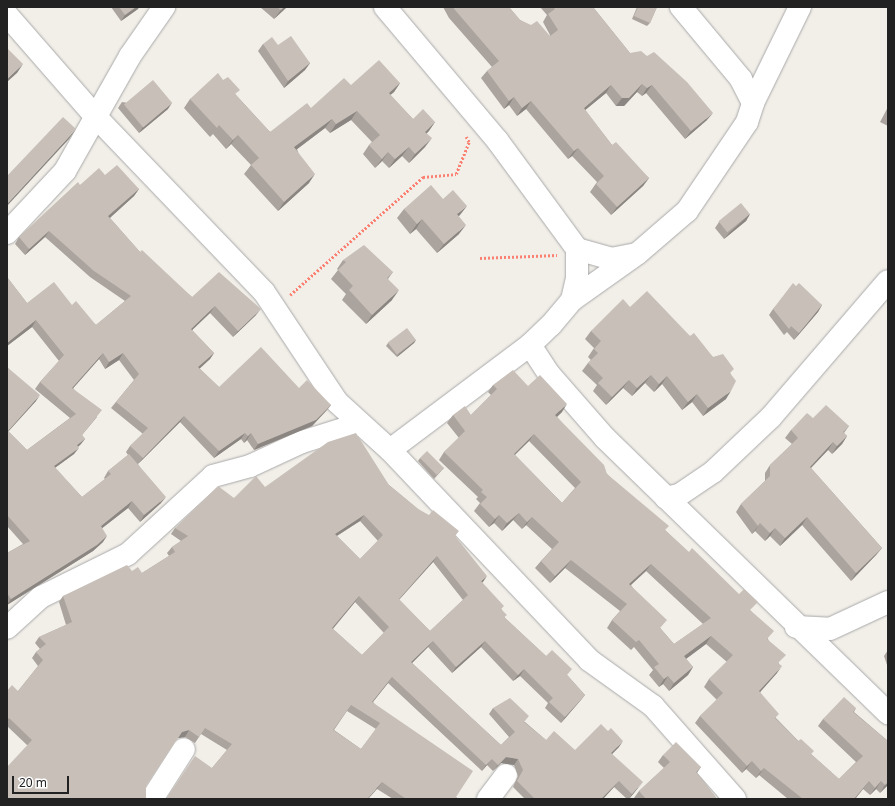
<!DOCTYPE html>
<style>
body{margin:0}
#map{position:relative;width:895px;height:806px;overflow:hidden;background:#f2efe9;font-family:"Noto Sans",sans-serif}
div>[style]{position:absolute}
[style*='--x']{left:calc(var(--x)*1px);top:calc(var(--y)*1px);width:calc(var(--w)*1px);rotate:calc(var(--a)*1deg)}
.path>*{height:2.5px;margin-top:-1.25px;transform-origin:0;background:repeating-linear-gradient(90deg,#fa8072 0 2px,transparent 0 4px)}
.roads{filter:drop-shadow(0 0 1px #a9a9a9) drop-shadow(0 0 1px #a9a9a9)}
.minor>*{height:22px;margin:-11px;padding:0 11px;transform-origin:11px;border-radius:11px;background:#fff}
.wall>*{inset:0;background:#aba49e}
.shaded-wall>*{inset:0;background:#8b8681}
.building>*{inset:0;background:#c7bfb8;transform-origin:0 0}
span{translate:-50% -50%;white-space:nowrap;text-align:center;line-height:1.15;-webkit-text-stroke:3px #fff;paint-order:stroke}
.frame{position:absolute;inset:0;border:8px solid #222;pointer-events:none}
.scale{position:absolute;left:12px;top:776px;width:57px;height:18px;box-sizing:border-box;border:2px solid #222;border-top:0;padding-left:5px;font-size:12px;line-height:14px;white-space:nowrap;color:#222;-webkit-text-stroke:3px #fff;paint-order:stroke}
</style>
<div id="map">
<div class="path">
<div style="--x:480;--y:258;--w:77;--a:-2.2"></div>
<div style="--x:290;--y:295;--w:178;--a:-41.6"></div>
<div style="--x:423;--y:177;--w:33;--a:-5"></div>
<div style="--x:456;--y:174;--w:35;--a:-68"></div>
<div style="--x:469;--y:142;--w:6;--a:-121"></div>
</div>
<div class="roads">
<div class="minor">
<div style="--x:385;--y:7;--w:174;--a:49.9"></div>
<div style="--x:497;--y:140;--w:135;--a:53.7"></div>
<div style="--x:577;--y:249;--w:35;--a:16"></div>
<div style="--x:611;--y:259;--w:26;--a:-11"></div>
<div style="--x:637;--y:254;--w:66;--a:-40.7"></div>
<div style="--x:687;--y:211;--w:107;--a:-56"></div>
<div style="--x:747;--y:122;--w:20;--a:-72"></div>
<div style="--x:753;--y:103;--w:27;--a:-117"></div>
<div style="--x:741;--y:79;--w:94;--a:-129.8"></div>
<div style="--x:7;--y:15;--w:137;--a:48.9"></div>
<div style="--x:97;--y:118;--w:241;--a:46.2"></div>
<div style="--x:264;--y:292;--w:132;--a:56.4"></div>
<div style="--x:337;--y:402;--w:72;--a:42.2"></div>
<div style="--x:390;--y:450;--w:289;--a:46.5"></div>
<div style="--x:589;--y:660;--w:79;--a:35.7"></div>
<div style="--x:653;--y:706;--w:124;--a:48.6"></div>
<div style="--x:753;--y:103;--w:107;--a:-63.9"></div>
<div style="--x:7;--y:233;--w:85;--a:-46.9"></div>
<div style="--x:65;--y:171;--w:132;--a:-60.5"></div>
<div style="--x:130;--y:56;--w:60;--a:-55.2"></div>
<div style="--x:572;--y:300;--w:76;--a:-35.4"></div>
<div style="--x:530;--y:345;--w:35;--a:57"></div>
<div style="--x:549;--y:374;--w:85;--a:48.8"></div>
<div style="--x:605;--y:438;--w:395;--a:44.2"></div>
<div style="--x:390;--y:450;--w:175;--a:-36.9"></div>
<div style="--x:530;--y:345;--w:29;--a:-44"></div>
<div style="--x:551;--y:325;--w:33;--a:-50"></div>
<div style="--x:572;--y:300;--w:23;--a:-77"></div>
<div style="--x:577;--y:278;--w:29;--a:-90"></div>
<div style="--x:666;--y:498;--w:13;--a:-13"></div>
<div style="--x:679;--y:495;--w:41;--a:-34.1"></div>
<div style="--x:713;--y:472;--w:80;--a:-43.5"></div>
<div style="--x:771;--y:417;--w:179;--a:-49.3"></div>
<div style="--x:796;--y:627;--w:34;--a:3"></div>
<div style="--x:830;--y:629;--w:64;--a:-25"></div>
<div style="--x:7;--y:628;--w:46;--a:-42.4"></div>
<div style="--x:41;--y:597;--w:97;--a:-26.3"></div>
<div style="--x:128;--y:554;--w:115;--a:-42.5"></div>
<div style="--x:213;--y:476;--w:38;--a:-15"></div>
<div style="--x:250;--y:466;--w:57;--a:-24.8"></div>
<div style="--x:302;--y:442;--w:60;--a:-17.5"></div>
<div style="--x:152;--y:799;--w:59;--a:-57.4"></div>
<div style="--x:488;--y:799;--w:30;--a:-53"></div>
</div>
</div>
<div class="wall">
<div style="clip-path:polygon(111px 7px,139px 7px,138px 9px,121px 21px)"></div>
<div style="clip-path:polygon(260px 7px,287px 7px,274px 19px)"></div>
<div style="clip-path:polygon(443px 7px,509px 7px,520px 20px,550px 36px,550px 35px,543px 22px,547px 15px,540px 7px,593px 7px,630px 53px,707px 120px,685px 139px,646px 93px,642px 96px,637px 92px,624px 106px,616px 106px,606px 93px,585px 110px,612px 145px,649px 178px,643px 186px,611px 215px,590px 192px,597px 182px,572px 156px,568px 159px,526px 109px,517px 116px,509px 105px,504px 109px,481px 78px,487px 71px,492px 67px,449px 18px)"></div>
<div style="clip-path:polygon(637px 7px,657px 7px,650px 23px,647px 26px,632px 19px)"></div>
<div style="clip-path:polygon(263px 44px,278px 45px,310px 63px,305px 70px,284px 88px,258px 51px)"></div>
<div style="clip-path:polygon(223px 80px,236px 95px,270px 132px,351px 85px,400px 83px,394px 92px,390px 95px,413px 119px,435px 122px,427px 133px,425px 147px,409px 163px,402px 156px,389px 168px,382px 161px,375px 168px,363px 154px,369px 145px,372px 142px,351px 120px,330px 133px,325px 128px,297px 149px,309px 183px,278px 211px,244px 174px,251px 165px,231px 144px,226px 149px,213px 134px,210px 137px,184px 108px,190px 99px)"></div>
<div style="clip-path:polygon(122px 102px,168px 109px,139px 133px,118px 108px)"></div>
<div style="clip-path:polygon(888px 107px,888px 126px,880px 122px)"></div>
<div style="clip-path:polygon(evenodd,105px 175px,139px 189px,134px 196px,110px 218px,140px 252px,192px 297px,256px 315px,233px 337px,210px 313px,192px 330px,214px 353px,210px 359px,199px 368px,219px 387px,299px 388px,331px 405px,326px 411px,312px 426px,254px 450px,247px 440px,244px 443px,241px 439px,214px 458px,180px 422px,138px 464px,161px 503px,140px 522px,128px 508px,102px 528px,103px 542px,93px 551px,7px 605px,7px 553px,23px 544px,7px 526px,7px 367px,36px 401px,8px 431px,27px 450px,70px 418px,35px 389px,40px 382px,59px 361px,32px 327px,7px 346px,7px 277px,27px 303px,72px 305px,96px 325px,125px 301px,90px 277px,45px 237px,25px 255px,15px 244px,19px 237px,80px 185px,105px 175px,99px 359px,105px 369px,119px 360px,134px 380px,111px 408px,143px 434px,130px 446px,126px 452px,128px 455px,108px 471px,104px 478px,105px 479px,82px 497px,55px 468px,74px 454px,78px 447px,80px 445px,85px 439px,82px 435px,97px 417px,73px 388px,99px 359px)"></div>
<div style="clip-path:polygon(443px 199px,460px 215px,458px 216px,459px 234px,437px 253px,416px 229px,410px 234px,397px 218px,404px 209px)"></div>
<div style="clip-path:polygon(750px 214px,746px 221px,724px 239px,715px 228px,719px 222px)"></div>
<div style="clip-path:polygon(343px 260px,393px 272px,388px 279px,392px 300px,366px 324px,342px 300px,346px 294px,331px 279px,338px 270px,337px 269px)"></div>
<div style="clip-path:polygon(796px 286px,822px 305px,818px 312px,794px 340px,787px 332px,784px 335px,769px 315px,773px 309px)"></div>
<div style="clip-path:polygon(630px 307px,690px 336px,713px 357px,731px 374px,726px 399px,703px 416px,692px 402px,682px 410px,662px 384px,654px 392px,645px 383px,632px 396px,623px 388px,606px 405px,593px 391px,597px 385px,582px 371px,588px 363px,591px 360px,588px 357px,594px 348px,585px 339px,591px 331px)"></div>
<div style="clip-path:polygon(416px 340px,414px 343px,397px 357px,386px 346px,388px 343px)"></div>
<div style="clip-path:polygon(evenodd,493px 385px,528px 386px,562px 412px,557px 417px,607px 474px,666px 531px,751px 611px,768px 639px,779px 664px,777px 673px,760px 692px,776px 718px,811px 754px,839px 779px,856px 762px,818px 726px,823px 719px,856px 708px,854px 712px,888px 741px,888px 785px,880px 793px,876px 789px,870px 795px,863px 789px,855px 799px,788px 799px,759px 775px,756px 778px,746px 769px,742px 773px,695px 723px,700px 716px,717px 700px,704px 687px,709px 679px,727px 662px,706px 644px,686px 659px,693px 667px,688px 675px,669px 691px,663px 684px,659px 687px,649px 675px,653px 670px,634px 647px,631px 650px,607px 628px,612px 620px,620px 611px,565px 568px,550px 583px,535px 568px,541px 561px,552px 549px,526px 525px,522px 529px,513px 520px,502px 531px,494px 523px,489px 527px,474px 511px,480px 503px,476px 499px,478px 497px,439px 460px,444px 452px,459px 438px,447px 423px,453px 415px,471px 415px,491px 395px,488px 392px,493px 385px,529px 441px,575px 488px,562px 503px,515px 455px,529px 441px,493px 385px,646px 571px,703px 624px,674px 644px,661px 629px,631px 585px,646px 571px)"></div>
<div style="clip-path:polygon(813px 418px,849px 426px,844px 433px,847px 436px,842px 444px,832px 454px,828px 450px,811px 468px,882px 548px,876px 555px,851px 581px,802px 525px,780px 546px,770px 536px,765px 541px,755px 531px,752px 534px,736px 512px,741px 504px,765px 481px,765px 473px,770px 465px,792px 444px,785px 438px,791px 430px)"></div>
<div style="clip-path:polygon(420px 458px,444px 468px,434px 479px,418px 461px)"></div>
<div style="clip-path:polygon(evenodd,389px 485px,418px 509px,455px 536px,482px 583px,502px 610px,505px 618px,546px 656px,568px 676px,585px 695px,580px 701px,561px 723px,545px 708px,548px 703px,520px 676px,513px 681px,481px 647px,452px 673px,428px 647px,412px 663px,501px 745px,509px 737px,489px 714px,493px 708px,525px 722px,546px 740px,575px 750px,619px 747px,612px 754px,638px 788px,629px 799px,627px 799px,614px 787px,603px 799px,525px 799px,513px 787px,518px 776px,514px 765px,501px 763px,493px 771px,487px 765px,482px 771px,388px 683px,373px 702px,456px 797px,458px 799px,393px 799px,377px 789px,212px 768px,227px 750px,201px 734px,195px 743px,185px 737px,178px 738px,27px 745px,7px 726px,7px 691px,18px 691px,38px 666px,32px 658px,36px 652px,40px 649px,35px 643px,39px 637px,66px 625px,59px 602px,63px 596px,132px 571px,142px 573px,169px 556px,167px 553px,172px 547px,181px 541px,171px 534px,175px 528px,234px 498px,265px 487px,389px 485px,360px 521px,378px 541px,360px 559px,337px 536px,360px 521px,389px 485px,433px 562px,463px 600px,430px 631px,399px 600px,433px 562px,389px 485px,355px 602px,384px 633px,362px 655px,333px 629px,355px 602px,389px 485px,347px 711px,376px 729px,361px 749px,334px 730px,347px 711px)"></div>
<div style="clip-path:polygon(888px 650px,888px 668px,884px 656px)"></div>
<div style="clip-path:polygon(663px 755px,701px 767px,697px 773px,717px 799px,635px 799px,634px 798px,639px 791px,664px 768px,658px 762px)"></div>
</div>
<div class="shaded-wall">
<div style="clip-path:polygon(136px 7px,139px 7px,138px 9px,121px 21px,125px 15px)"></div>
<div style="clip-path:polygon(284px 7px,287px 7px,274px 19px,281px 10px)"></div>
<div style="clip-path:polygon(310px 63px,305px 70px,284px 88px,288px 81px)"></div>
<div style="clip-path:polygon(23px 64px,17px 73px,7px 82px,7px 79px)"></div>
<div style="clip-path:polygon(400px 83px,394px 92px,382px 102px,389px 93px)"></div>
<div style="clip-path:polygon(642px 84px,637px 92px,624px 106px,616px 106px,622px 98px)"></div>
<div style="clip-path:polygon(611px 85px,606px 93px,578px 116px,584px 108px)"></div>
<div style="clip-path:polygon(652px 85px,646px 93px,642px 96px,647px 88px)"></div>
<div style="clip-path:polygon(514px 97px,509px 105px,504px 109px,509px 101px)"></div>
<div style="clip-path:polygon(531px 101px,526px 109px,517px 116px,522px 108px)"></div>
<div style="clip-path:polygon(172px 103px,168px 109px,139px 133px,143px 127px)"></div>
<div style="clip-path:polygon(357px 111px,351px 120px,330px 133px,336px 124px)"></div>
<div style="clip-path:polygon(713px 113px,707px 120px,685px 139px,691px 131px)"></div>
<div style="clip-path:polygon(332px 119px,325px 128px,288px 156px,294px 147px)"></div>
<div style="clip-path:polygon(435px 122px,429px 131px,419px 141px,425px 132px)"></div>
<div style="clip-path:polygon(76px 129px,69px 139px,7px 206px,7px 204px)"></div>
<div style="clip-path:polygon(238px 135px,231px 144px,226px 149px,233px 140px)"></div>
<div style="clip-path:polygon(432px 138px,425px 147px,409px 163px,415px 154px)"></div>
<div style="clip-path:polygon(409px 147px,402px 156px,389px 168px,395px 159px)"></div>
<div style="clip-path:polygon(578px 148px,572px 156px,568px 159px,574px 151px)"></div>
<div style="clip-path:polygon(388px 152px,382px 161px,375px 168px,382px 159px)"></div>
<div style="clip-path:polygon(315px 174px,309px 183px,278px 211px,284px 202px)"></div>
<div style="clip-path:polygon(649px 178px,643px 186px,611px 215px,617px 207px)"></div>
<div style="clip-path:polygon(139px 189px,134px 196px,104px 223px,108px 216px)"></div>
<div style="clip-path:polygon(467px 206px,460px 215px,450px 224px,457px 214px)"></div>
<div style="clip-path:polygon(750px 214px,746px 221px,724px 239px,729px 233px)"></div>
<div style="clip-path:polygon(422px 219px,416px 229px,410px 234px,417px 224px)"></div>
<div style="clip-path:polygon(466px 225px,459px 234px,437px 253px,444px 244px)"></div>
<div style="clip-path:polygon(49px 231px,45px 237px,25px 255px,29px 249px)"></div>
<div style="clip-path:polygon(399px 290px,392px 300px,366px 324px,372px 315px)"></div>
<div style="clip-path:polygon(822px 305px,818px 312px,794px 340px,799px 333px)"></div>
<div style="clip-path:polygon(215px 306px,210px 313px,187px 335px,191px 329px)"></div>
<div style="clip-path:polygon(261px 309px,256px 315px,233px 337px,238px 331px)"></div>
<div style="clip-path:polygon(36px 320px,32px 327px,7px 346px,7px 343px)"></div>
<div style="clip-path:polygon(416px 340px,414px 343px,397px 357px,399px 354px)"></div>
<div style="clip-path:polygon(103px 353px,99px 359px,68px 394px,72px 388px)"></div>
<div style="clip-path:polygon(123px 353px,119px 360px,105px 369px,109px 362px)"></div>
<div style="clip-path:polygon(214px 353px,210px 359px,194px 374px,198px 367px)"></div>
<div style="clip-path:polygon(651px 375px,645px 383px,632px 396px,637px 388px)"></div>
<div style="clip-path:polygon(667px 376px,662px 384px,654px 392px,659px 384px)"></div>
<div style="clip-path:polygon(629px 380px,623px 388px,606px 405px,612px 397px)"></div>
<div style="clip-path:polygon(731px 391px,726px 399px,703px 416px,708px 408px)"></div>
<div style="clip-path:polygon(697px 394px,692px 402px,682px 410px,688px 402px)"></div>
<div style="clip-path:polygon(40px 395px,36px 401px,7px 433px,7px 431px)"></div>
<div style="clip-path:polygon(567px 404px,562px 412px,550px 423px,555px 415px)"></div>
<div style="clip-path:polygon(331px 405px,326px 411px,312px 426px,254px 450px,258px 444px)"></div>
<div style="clip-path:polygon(184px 416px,180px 422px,138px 464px,143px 458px)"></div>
<div style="clip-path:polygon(245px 433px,241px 439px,214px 458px,219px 451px)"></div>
<div style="clip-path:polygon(251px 433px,247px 440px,244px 443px,248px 436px)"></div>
<div style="clip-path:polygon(534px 434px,529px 441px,508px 461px,514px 454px)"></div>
<div style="clip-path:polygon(847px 436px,842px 444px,832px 454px,837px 446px)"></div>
<div style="clip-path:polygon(85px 439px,80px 445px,72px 451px,77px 445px)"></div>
<div style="clip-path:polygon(833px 442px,828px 450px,804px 475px,810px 467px)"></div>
<div style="clip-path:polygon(79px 448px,74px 454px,49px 472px,54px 466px)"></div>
<div style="clip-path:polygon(166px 497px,161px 503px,140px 522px,144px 515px)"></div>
<div style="clip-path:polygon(132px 501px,128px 508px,96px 533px,101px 526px)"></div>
<div style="clip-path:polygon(519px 513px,513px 520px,502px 531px,507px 523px)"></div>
<div style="clip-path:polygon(364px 515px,360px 521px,330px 540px,335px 534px)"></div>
<div style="clip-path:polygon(499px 515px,494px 523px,489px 527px,495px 519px)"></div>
<div style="clip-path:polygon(532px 517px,526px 525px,522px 529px,527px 522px)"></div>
<div style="clip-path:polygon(807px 517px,802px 525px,780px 546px,785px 538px)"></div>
<div style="clip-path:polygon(760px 523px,755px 531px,752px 534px,758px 526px)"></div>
<div style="clip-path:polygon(775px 528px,770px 536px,765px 541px,770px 533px)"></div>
<div style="clip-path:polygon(107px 536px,103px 542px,93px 551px,7px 605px,11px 599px)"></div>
<div style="clip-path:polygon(882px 548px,876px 555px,851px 581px,856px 573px)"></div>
<div style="clip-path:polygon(437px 556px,433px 562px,394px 605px,399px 599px)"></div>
<div style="clip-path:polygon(571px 560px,565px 568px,550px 583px,555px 576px)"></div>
<div style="clip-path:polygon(651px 564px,646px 571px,624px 591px,629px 584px)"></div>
<div style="clip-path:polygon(487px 576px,483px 582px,477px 587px,481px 581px)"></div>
<div style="clip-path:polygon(359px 596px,355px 602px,328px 634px,332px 628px)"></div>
<div style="clip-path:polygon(711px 636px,706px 644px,679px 664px,684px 656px)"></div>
<div style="clip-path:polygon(433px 641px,428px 647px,407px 668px,411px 662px)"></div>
<div style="clip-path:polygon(485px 641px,481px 647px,452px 673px,456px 667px)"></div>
<div style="clip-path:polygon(782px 666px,777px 673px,754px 699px,759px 691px)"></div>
<div style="clip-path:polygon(693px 667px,688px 675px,669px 691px,674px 683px)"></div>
<div style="clip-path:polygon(524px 669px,520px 676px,513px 681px,518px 675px)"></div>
<div style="clip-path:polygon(668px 676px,663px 684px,659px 687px,664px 679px)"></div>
<div style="clip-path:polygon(392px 677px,388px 683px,368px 708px,372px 702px)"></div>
<div style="clip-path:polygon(585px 695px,580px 701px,561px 723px,565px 717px)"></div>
<div style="clip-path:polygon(189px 730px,185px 737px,178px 738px,182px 732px)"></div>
<div style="clip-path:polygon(623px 741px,619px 747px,607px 759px,611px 753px)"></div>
<div style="clip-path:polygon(506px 757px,518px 759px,514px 765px,501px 763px,493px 771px,498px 765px)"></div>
<div style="clip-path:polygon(492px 759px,482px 771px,486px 765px)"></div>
<div style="clip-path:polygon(752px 761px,746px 769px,742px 773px,747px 766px)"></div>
<div style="clip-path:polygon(764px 768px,759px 775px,756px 778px,761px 771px)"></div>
<div style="clip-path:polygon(619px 781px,614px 787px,603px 799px,601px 799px)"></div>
<div style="clip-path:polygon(869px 781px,863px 789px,855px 799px,854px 799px)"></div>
<div style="clip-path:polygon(881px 781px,876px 789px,870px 795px,875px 788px)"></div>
<div style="clip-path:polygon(382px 782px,377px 789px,368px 799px,367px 799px)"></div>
<div style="clip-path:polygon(643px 782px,638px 788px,629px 799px,632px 794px)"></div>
<div style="clip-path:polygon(888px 782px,888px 785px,880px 793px,885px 785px)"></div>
</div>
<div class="building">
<div style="clip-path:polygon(119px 7px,136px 7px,125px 15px)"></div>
<div style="clip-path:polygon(277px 7px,284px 7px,281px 10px)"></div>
<div style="clip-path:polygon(453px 7px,509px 7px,520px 20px,531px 25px,537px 21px,550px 36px,558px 30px,548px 14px,555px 9px,553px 7px,593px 7px,630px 53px,641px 51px,647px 56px,654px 52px,687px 82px,713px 113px,691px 131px,652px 85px,647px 88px,642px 84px,629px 98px,622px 98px,611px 85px,584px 108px,612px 145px,616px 142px,649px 178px,617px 207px,596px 184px,604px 176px,578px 148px,574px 151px,531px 101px,522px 108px,514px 97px,509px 101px,487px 71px,499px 61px,455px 10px)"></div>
<div style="clip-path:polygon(638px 7px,657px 7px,650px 23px,634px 16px)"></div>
<div style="clip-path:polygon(291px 36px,310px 63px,288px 81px,263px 44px,272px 37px,278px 45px)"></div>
<div style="clip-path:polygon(7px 48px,23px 64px,7px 79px)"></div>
<div style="clip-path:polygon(379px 60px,400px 83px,389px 93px,413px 119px,423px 109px,435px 122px,425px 132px,432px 138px,415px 154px,409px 147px,395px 159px,388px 152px,382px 159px,369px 145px,380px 135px,357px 111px,336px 124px,332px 119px,294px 147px,315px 174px,284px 202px,251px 165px,259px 158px,238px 135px,233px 140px,219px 125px,217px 128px,190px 99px,218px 73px,223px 80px,228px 77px,240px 90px,235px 94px,270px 132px,307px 103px,311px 108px,344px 78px,351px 85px)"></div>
<div style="left:153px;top:80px;width:30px;height:38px;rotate:50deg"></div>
<div style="clip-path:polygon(63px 117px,76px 129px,7px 204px,7px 176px)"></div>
<div style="clip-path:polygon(117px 165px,139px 189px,108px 216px,140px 252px,142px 250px,192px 297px,219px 272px,261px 309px,238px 331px,215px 306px,191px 329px,214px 353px,198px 367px,219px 387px,261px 347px,299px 388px,307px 380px,331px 405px,316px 420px,258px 444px,251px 433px,248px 436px,245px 433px,219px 451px,184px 416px,143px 458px,130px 446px,148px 428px,116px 402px,139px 374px,123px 353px,109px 362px,103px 353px,72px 388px,102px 410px,82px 435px,85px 439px,77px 445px,79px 448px,54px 466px,82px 497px,111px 474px,108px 471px,129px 454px,166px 497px,144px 515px,132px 501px,101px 526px,107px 536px,97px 545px,11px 599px,7px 593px,7px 553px,30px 541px,7px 515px,7px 367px,40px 395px,8px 431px,27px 450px,76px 414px,40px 382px,64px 355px,36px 320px,7px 343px,7px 277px,27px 303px,54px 282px,72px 305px,76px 301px,96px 325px,131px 296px,94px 271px,49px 231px,29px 249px,19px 237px,78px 182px,80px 185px,99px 168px,105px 175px)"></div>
<div style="clip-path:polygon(431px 185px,443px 199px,453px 190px,467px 206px,457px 214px,466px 225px,444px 244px,422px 219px,417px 224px,404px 209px)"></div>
<div style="left:741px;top:203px;width:14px;height:29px;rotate:51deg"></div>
<div style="clip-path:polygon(364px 245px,393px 272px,387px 278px,399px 290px,372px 315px,349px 290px,353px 286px,338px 270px,346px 262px,343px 260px)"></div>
<div style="clip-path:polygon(793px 283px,796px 286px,799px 283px,822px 305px,799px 333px,791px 326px,789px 329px,773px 309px)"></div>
<div style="clip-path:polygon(647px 291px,690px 336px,694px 333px,713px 357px,723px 354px,734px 369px,730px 373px,736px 381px,731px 391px,708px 408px,697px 394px,688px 402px,667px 376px,659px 384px,651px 375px,637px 388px,629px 380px,612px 397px,598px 383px,603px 378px,588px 363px,598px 353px,594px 349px,601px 341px,591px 331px,623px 299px,630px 307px)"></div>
<div style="left:407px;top:328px;width:15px;height:24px;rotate:53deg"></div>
<div style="clip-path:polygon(evenodd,513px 370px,528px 386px,540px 375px,567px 404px,555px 415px,604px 465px,607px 474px,669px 526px,665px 530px,689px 552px,692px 548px,739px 594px,744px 589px,758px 602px,750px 610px,774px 631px,767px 639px,786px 655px,778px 663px,782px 666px,759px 691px,779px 714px,775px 718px,798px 741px,801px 739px,814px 751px,811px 754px,839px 779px,863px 756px,823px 719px,844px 697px,856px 708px,853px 712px,888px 741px,888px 782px,885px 785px,881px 781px,875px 788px,869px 781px,854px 799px,803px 799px,764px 768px,761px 771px,752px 761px,747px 766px,700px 716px,723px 693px,709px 679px,733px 655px,711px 636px,684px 656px,693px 667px,674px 683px,668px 676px,664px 679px,654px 667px,659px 664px,639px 640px,636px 642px,612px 620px,627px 604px,571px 560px,555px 576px,541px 561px,559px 542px,532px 517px,527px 522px,519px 513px,507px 523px,499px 515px,495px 519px,480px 504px,487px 497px,481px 492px,483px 490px,444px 452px,465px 431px,453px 415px,465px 406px,471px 415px,497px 389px,493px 385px,513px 370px,534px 434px,581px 482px,562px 503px,514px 454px,534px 434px,513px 370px,651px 564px,711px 618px,674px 644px,660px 628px,667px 620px,629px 584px,651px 564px)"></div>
<div style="clip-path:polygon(826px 405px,849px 426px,843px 432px,847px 436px,837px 446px,833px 442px,810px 467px,882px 548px,856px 573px,807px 517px,785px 538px,775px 528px,770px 533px,760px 523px,758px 526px,741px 504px,770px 476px,770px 465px,798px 438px,791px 430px,807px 413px,813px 418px)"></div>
<div style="clip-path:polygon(evenodd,356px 433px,389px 485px,418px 509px,429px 515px,433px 510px,459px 531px,455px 536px,487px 576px,481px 581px,504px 606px,501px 609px,507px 615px,504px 617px,546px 656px,552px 650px,572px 669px,567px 675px,585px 695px,565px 717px,549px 702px,553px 698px,524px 669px,518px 675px,485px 641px,456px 667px,433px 641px,411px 662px,501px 745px,515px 732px,493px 708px,510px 698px,529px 716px,524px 722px,546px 740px,554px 731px,575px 750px,601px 724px,608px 731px,611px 728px,623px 741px,611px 753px,643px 782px,632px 794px,619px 781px,601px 799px,535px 799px,517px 781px,523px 770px,518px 759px,506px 757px,498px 765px,492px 759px,486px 765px,392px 677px,372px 702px,473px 771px,456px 797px,458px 799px,406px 799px,382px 782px,367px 799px,166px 799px,195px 756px,212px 768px,232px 744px,205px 728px,199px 737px,189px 730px,182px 732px,146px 786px,146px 799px,7px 799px,7px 767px,32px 740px,9px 718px,7px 720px,7px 691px,12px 685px,18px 691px,43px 660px,36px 652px,46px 644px,39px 637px,72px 622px,63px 596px,127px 565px,132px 571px,138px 567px,142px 573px,175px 552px,172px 547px,188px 536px,175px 528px,218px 486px,234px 498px,256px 476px,265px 487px,328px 442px,356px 433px,364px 515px,383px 535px,360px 559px,335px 534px,364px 515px,356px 433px,437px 556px,468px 595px,430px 631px,399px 599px,437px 556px,356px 433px,359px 596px,389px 627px,362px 655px,332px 628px,359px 596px,356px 433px,351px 705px,380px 723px,361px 749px,333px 730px,351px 705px)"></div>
<div style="left:427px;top:451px;width:24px;height:10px;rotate:45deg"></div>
<div style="clip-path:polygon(676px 742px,701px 767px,696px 772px,717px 799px,646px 799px,639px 791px,670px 762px,663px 755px)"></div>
</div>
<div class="frame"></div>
<div class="scale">20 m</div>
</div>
